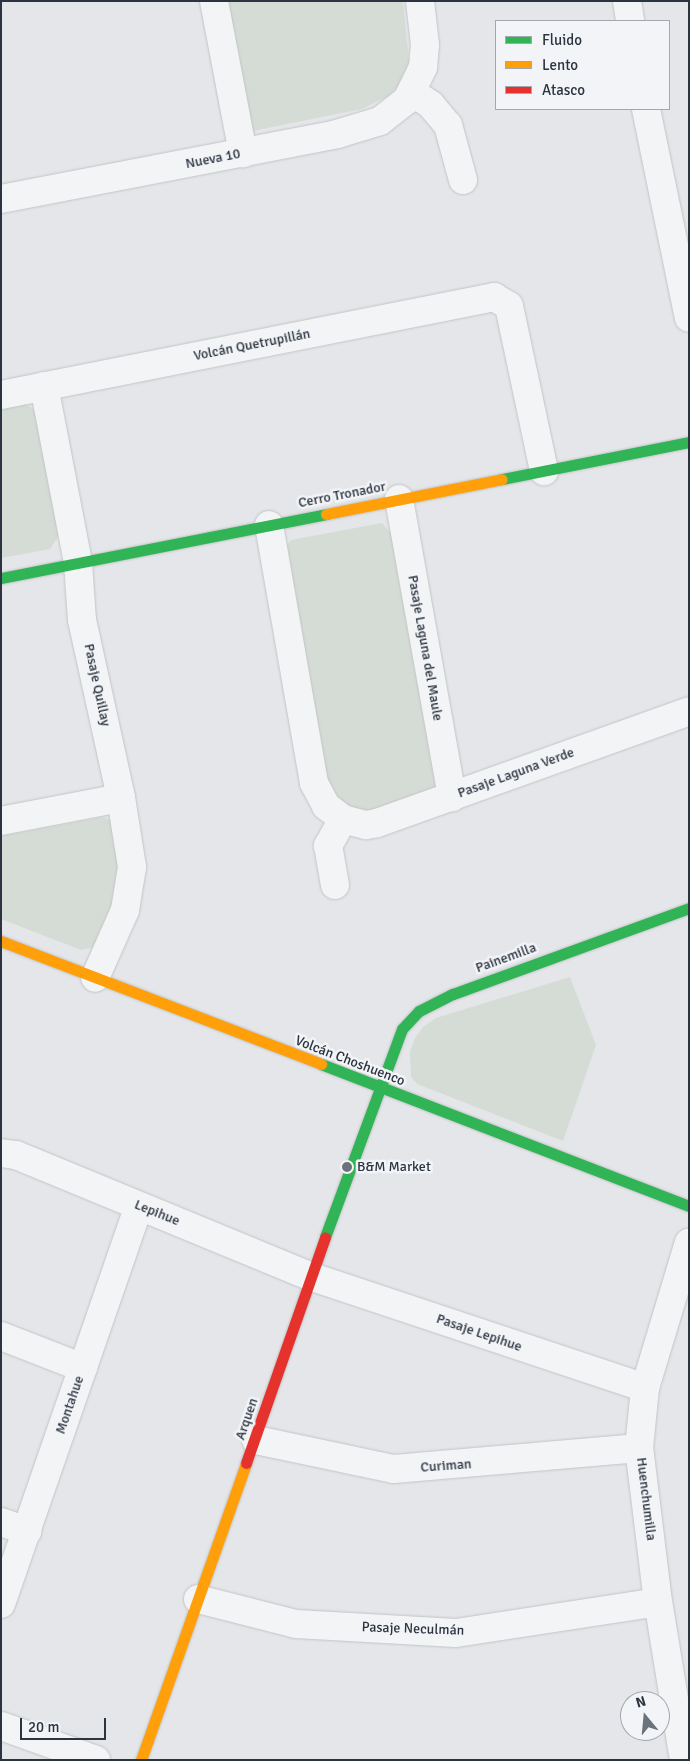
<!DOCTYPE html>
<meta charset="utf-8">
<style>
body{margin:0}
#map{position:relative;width:690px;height:1761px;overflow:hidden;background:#e4e6e9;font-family:Signika,sans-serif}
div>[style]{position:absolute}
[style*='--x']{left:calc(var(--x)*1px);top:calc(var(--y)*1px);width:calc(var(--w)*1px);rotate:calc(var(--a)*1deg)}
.green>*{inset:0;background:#d5dcd5}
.roads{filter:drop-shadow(0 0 1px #c2c4c7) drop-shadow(0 0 1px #c2c4c7)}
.street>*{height:28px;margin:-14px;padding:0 14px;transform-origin:14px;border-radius:14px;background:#f3f4f5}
.fast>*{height:11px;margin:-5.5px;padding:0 5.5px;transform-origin:5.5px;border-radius:5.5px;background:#30b455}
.slow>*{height:11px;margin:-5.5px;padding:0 5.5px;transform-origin:5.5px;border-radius:5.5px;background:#ff9f0a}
.jam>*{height:11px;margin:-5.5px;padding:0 5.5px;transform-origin:5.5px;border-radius:5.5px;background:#e5322d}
.dots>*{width:14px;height:14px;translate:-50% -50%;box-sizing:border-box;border:2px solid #f2f4f7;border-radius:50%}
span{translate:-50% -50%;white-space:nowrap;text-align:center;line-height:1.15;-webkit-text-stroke:5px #f2f4f7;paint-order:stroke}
.street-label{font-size:14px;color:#2c3440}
.poi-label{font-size:14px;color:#2c3440}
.left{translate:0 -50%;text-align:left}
.frame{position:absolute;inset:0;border:2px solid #2c3440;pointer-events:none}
.legend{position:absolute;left:495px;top:20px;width:175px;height:90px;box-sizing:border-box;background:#f2f4f7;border:1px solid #a3a7ae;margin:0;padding:6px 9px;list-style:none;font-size:15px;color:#2c3440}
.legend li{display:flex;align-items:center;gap:10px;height:25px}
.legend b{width:25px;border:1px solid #a3a7ae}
.north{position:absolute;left:620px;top:1691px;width:50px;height:50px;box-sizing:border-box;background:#f2f4f7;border:1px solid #a3a7ae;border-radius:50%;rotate:343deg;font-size:14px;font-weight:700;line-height:20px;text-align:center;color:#2c3440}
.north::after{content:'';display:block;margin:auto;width:18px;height:22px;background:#6c727b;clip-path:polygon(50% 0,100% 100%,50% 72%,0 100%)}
.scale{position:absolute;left:20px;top:1718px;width:86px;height:22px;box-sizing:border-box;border:2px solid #2c3440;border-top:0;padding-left:6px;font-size:15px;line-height:18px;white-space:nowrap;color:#2c3440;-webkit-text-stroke:4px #f2f4f7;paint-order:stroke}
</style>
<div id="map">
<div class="green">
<div style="clip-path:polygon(226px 1px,403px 1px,409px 61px,403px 80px,390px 95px,362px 109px,253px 131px)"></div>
<div style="clip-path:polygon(19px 400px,38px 412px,59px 535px,50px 549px,1px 558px,1px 404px)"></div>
<div style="clip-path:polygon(382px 523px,398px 542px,439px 788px,370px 817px,349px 813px,327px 795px,280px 555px,291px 540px)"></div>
<div style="clip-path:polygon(103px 817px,115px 822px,122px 882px,95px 947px,81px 950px,1px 919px,1px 836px)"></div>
<div style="clip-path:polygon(570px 977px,596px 1045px,563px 1141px,417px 1084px,411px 1077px,410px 1052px,415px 1038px,423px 1027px,436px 1018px)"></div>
</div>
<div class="roads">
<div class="street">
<div style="--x:214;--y:1;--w:155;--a:79.2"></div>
<div style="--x:627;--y:1;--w:20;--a:81"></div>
<div style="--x:412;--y:92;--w:23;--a:34"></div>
<div style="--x:431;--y:105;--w:26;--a:50"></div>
<div style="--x:448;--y:125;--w:57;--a:74.7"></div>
<div style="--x:646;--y:109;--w:213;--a:78.4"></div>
<div style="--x:1;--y:199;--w:342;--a:-10.9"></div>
<div style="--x:337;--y:134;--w:45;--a:-16.8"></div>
<div style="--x:380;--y:121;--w:34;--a:-38"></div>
<div style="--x:407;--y:100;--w:37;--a:-64"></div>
<div style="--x:423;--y:67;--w:22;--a:-85"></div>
<div style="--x:425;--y:45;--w:44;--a:-96.5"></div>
<div style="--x:44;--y:386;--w:180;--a:79.1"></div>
<div style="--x:78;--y:563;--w:57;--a:86"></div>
<div style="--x:82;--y:620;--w:182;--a:77.6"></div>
<div style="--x:121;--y:798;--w:70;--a:80.9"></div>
<div style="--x:132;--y:867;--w:44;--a:99.2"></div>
<div style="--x:125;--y:910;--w:74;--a:113.8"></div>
<div style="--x:1;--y:395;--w:503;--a:-11.24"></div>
<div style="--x:494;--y:297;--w:17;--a:31"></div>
<div style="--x:509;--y:306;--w:169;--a:78"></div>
<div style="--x:399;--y:499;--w:303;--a:79.9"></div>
<div style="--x:269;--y:525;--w:262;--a:80.1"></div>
<div style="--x:314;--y:783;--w:26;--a:62"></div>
<div style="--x:326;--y:806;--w:21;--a:37"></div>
<div style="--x:343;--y:819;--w:24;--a:15"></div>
<div style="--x:366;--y:825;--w:11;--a:-10"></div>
<div style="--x:377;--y:823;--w:331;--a:-19.7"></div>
<div style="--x:1;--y:821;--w:122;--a:-10.9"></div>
<div style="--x:335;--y:885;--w:40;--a:-100"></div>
<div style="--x:328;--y:846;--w:31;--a:-61"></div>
<div style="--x:1;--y:1153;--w:15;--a:8"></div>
<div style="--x:16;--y:1155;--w:320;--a:22.4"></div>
<div style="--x:312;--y:1277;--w:351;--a:18.4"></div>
<div style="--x:1;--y:1336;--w:88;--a:21.3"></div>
<div style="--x:256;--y:1440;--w:141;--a:11.9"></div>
<div style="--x:394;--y:1469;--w:246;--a:-4.9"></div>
<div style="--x:1;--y:1522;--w:28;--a:19"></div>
<div style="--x:198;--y:1599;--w:101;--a:14.3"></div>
<div style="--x:296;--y:1624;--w:160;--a:3.2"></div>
<div style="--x:456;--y:1633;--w:204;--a:-8.7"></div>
<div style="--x:1;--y:1604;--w:421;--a:-70.9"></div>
<div style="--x:1;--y:1726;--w:101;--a:19.7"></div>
<div style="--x:684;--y:1760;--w:160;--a:-99.3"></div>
<div style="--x:658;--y:1602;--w:155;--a:-97"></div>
<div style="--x:639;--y:1448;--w:60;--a:-84.3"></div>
<div style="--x:645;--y:1388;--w:152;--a:-73.2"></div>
</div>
<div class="fast">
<div style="--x:502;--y:479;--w:191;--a:-11.2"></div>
<div style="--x:1;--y:578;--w:331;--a:-11.1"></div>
<div style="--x:321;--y:1064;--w:394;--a:21.1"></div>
<div style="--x:325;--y:1237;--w:222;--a:-69.7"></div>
<div style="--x:402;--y:1029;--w:25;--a:-47"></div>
<div style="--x:419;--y:1011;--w:38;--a:-27"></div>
<div style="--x:453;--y:994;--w:251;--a:-20"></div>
</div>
<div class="slow">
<div style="--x:326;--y:514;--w:179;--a:-11.2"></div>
<div style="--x:1;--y:941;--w:343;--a:21"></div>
<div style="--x:141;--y:1760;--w:315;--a:-70.5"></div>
</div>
<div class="jam">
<div style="--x:246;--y:1463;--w:239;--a:-70.7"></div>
</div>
</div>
<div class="dots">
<div style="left:347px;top:1167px;background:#6c727b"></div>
</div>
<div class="street-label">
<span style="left:213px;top:159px;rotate:-11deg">Nueva 10</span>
<span style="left:252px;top:345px;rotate:-11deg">Volcán Quetrupillán</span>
<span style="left:342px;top:495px;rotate:-11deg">Cerro Tronador</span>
<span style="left:425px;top:648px;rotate:80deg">Pasaje Laguna del Maule</span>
<span style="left:97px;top:685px;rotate:78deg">Pasaje Quillay</span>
<span style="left:516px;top:773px;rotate:-20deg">Pasaje Laguna Verde</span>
<span style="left:506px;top:958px;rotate:-20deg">Painemilla</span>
<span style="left:350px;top:1061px;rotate:21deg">Volcán Choshuenco</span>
<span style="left:157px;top:1213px;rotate:22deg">Lepihue</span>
<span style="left:479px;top:1333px;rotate:19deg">Pasaje Lepihue</span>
<span style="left:70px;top:1405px;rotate:-71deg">Montahue</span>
<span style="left:247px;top:1419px;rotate:-71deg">Arquen</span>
<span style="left:446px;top:1466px;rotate:-4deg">Curiman</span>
<span style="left:646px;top:1499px;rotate:83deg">Huenchumilla</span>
<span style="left:413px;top:1629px;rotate:2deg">Pasaje Neculmán</span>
</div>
<div class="poi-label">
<span class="left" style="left:357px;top:1167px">B&amp;M Market</span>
</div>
<div class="frame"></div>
<ul class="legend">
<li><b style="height:6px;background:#30b455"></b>Fluido</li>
<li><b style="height:6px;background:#ff9f0a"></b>Lento</li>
<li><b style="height:6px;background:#e5322d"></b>Atasco</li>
</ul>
<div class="north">N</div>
<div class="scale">20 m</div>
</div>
